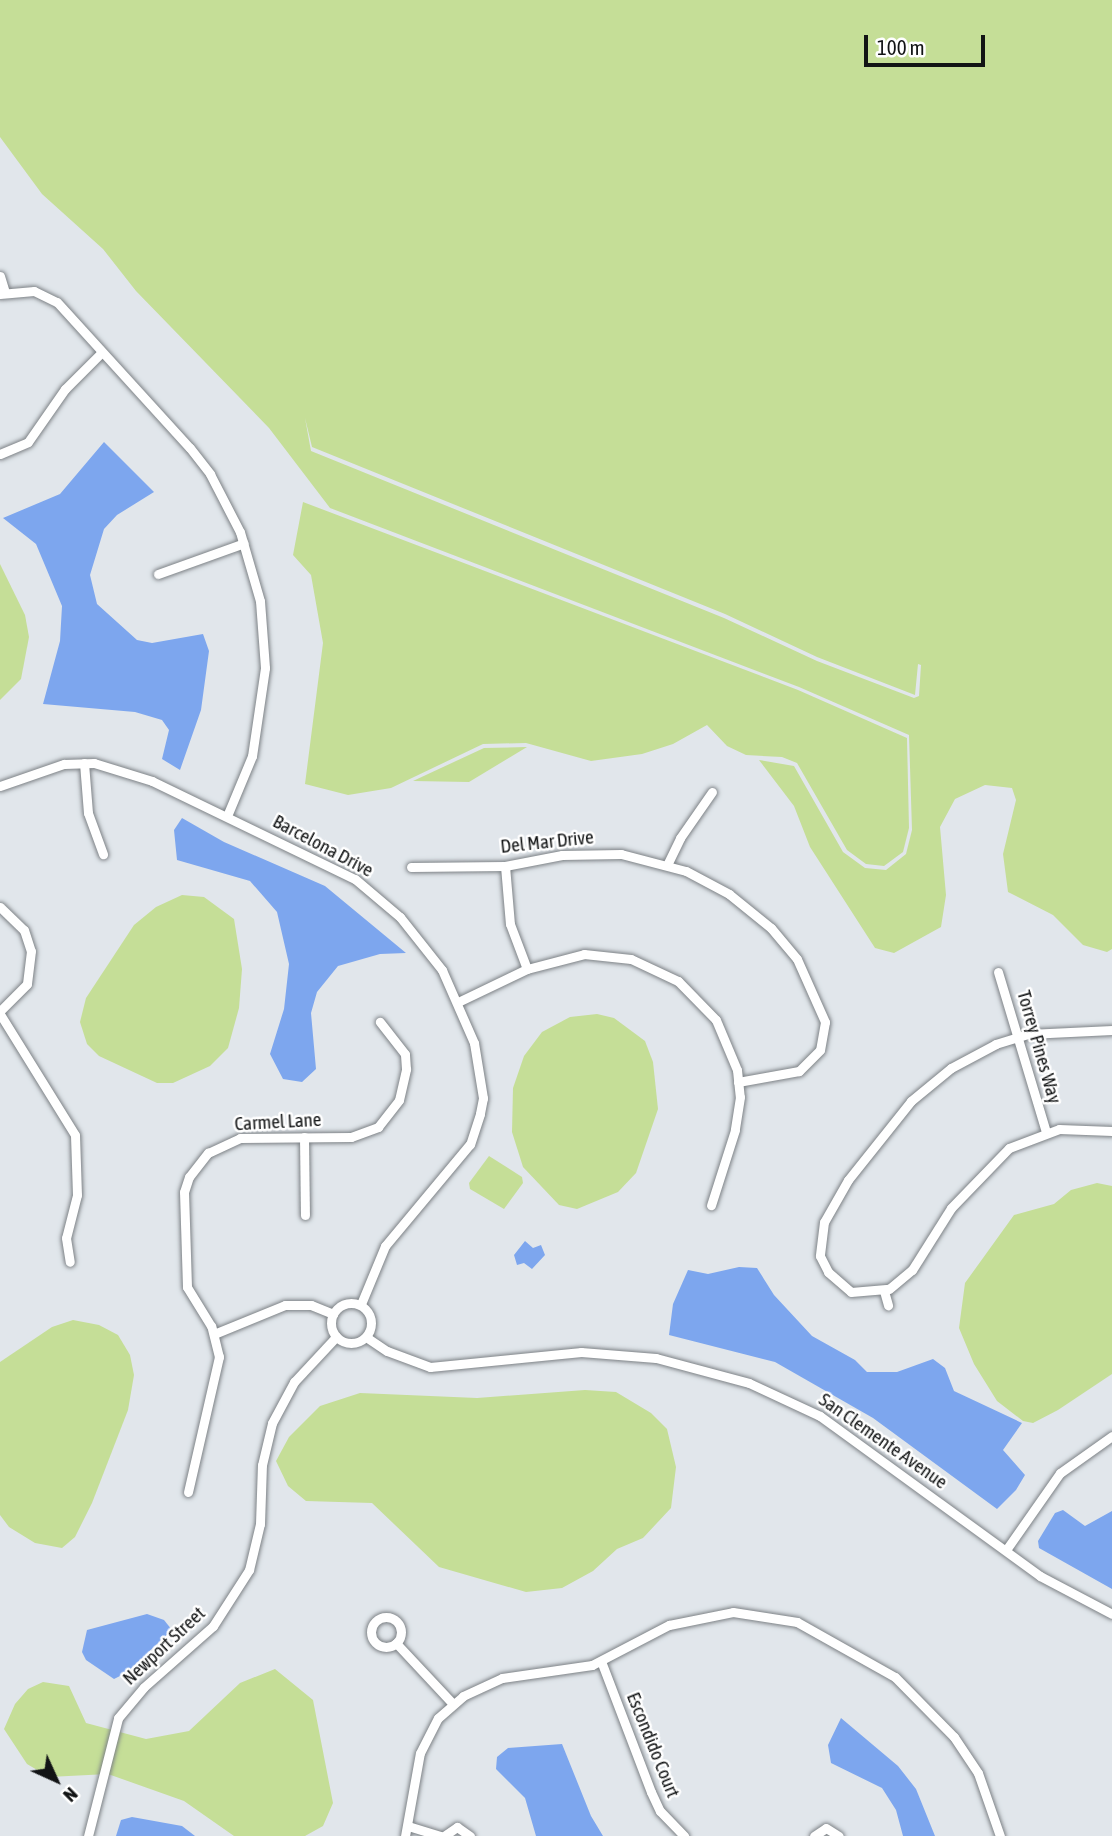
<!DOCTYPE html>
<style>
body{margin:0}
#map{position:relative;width:1112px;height:1836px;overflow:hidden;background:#e1e6eb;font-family:"Asap Condensed",sans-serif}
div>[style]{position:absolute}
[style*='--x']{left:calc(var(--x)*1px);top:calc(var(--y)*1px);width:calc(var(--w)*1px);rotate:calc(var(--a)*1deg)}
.green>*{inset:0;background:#c5de97}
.water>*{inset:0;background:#7da6ee}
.roads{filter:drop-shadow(0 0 2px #7d8286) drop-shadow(0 0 2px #7d8286)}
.minor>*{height:9px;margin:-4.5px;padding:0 4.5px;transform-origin:4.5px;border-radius:4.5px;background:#fff}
.minor>.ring{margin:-4.5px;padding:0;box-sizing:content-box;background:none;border:9px solid #fff;border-radius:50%}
span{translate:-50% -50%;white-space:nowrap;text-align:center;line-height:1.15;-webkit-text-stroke:5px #fff;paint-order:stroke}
.street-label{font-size:19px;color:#121415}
.north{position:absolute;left:21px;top:1745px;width:70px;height:70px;-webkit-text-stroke:5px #fff;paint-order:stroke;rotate:135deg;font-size:19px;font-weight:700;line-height:28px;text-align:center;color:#121415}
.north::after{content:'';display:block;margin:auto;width:24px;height:32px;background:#121415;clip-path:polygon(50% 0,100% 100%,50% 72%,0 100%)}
.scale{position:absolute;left:864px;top:35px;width:121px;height:32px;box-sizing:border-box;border:4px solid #121415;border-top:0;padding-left:9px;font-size:21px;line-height:24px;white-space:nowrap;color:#121415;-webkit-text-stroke:5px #fff;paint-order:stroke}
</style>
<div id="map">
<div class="green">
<div style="clip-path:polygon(evenodd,0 0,1112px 0,1112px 949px,1107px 952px,1083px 945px,1053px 915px,1008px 892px,1003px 854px,1016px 800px,1012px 788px,985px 785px,955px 799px,940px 827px,946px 895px,941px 927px,894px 953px,875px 948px,810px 847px,794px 806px,759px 760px,794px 766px,843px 852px,865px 868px,886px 870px,906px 854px,912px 830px,909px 735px,799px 687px,330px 508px,269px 428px,136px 291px,103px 249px,42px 194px,0 137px,0 0,305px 418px,312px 447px,725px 614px,817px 657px,915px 695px,918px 664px,921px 665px,919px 696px,914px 698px,817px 661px,724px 618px,311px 451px,305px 418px)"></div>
<div style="clip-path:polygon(303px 502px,798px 690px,907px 738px,909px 828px,903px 852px,884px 866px,866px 864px,847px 850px,797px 763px,782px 757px,746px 755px,727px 746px,707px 725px,673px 744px,642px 754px,591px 761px,526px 743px,483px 744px,391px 788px,348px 795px,305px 784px,323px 643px,311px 575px,293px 555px)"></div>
<div style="clip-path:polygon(0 564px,25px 615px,29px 637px,21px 679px,0 700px)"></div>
<div style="clip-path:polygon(527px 747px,469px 782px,413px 781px,484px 748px)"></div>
<div style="clip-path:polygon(182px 895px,204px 897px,234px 919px,242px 969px,239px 1008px,228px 1048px,210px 1066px,173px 1083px,157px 1083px,99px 1056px,87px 1044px,80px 1022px,86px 998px,134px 925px,156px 907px)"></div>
<div style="clip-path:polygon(597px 1014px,614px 1018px,645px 1041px,653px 1062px,658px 1109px,636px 1173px,618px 1192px,577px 1209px,559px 1205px,523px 1167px,512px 1132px,513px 1088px,524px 1056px,542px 1032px,570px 1017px)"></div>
<div style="clip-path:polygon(489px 1156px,522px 1177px,523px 1183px,504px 1209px,470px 1189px,469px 1183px)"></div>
<div style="clip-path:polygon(1097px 1183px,1112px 1186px,1112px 1374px,1058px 1410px,1033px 1423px,1023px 1421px,997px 1401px,974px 1364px,959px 1328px,965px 1283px,1014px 1215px,1054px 1204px,1071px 1190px)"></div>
<div style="clip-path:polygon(73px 1320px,99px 1325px,118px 1335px,130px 1355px,134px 1375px,128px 1410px,92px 1503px,75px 1537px,62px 1548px,35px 1543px,9px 1527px,0 1515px,0 1362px,52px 1327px)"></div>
<div style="clip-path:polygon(585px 1390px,616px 1392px,651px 1413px,667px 1429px,676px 1467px,671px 1508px,643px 1538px,617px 1549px,593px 1571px,562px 1588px,526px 1592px,439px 1567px,372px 1503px,306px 1501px,288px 1486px,276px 1461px,289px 1437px,320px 1406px,360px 1393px,477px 1398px)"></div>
<div style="clip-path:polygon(275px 1669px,313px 1700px,333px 1803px,323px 1826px,305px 1836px,234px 1836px,184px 1801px,108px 1774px,49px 1777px,27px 1764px,4px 1729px,15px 1704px,28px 1689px,43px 1682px,69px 1686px,86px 1723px,146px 1739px,189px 1731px,240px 1683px)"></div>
</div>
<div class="water">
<div style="clip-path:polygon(104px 442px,154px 492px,117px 515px,104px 529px,90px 575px,97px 604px,137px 640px,152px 643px,203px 634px,209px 651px,201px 710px,180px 770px,162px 759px,169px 730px,162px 720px,135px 712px,43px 704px,60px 641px,62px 606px,36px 544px,3px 518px,60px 494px)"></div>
<div style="clip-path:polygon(182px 818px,224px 842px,325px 886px,406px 953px,380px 954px,338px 966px,317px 992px,311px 1013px,316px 1069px,302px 1082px,283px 1079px,270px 1054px,284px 1009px,289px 964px,277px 912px,250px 881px,177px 860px,174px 830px)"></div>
<div style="clip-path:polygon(525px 1241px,533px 1248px,541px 1245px,545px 1255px,532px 1269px,524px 1263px,517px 1265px,514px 1255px)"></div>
<div style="clip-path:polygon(739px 1267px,757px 1268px,774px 1295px,812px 1336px,855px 1360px,867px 1372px,897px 1372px,933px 1359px,945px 1368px,954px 1391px,1022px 1423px,1003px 1450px,1025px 1475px,1016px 1490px,997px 1509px,873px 1418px,775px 1362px,669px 1335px,673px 1304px,688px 1270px,708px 1274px)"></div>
<div style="clip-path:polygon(1063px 1510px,1085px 1526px,1112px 1511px,1112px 1589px,1039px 1548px,1038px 1541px,1055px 1513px)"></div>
<div style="clip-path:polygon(147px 1614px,164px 1620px,172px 1630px,126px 1673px,114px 1679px,86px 1660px,82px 1652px,87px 1630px)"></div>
<div style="clip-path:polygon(841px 1718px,898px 1766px,916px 1789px,935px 1836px,903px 1836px,896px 1810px,882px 1788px,831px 1763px,828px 1745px)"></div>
<div style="clip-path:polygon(562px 1744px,591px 1816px,603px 1836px,536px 1836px,525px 1798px,496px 1769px,497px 1757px,508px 1748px)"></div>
<div style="clip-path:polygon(132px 1817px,182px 1826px,195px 1836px,116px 1836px,121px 1820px)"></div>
</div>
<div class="roads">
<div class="minor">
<div style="--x:0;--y:276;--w:17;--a:73"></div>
<div style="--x:0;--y:294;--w:34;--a:-5"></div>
<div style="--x:34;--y:291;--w:25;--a:26"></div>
<div style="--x:57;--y:302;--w:197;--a:47.7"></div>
<div style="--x:190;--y:448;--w:33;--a:52"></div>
<div style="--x:210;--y:474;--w:65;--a:62.7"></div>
<div style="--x:240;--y:532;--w:72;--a:73.8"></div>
<div style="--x:260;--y:601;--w:67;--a:85.7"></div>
<div style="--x:265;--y:668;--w:89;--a:98.4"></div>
<div style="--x:252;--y:756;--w:65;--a:112.6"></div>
<div style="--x:0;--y:454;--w:30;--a:-23"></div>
<div style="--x:28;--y:442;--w:65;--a:-55.1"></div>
<div style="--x:65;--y:389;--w:49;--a:-45"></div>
<div style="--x:158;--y:574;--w:91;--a:-19.8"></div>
<div style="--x:84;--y:763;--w:50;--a:85.4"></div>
<div style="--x:88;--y:813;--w:44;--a:69.9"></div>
<div style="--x:0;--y:786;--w:68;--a:-19"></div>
<div style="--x:64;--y:764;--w:30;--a:-2"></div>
<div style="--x:94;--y:763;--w:61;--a:17.2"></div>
<div style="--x:152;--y:781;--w:225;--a:25.8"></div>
<div style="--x:355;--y:879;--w:59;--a:40.2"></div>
<div style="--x:400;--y:917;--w:68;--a:51.6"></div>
<div style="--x:442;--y:970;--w:80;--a:66.3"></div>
<div style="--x:474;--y:1043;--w:56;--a:80.7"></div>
<div style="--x:483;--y:1098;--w:16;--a:101"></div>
<div style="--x:480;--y:1114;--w:32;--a:108"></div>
<div style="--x:470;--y:1144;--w:133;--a:129.8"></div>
<div style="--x:385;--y:1246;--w:63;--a:112.5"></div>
<div style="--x:667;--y:865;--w:30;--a:-64"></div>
<div style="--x:680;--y:838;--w:56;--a:-55.2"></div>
<div style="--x:505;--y:866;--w:58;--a:85.1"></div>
<div style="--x:510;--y:924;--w:48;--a:69.3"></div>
<div style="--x:411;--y:867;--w:94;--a:-0.6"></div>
<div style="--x:505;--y:866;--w:58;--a:-10.9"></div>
<div style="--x:562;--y:855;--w:59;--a:-1"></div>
<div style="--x:621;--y:854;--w:67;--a:14.7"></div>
<div style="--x:686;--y:871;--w:49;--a:28.1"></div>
<div style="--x:729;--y:894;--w:54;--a:39"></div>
<div style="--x:771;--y:928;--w:40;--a:50"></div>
<div style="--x:797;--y:959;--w:69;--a:66"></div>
<div style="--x:825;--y:1022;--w:28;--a:100"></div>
<div style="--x:820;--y:1050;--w:30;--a:135"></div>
<div style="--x:799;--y:1071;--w:62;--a:169.8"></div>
<div style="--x:0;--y:907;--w:33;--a:44"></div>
<div style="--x:24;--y:930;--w:22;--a:72"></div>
<div style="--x:31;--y:951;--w:33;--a:97"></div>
<div style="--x:27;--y:984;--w:38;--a:135"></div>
<div style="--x:998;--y:972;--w:167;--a:73.3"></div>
<div style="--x:458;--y:1002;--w:76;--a:-25.6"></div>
<div style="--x:527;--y:969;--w:59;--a:-14.7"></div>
<div style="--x:584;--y:954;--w:47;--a:6.1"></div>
<div style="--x:631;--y:959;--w:52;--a:25.1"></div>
<div style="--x:678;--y:981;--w:54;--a:45.7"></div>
<div style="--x:716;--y:1020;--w:54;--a:67.2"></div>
<div style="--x:737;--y:1070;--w:27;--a:84"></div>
<div style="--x:740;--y:1097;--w:33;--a:99"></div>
<div style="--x:735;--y:1130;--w:79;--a:107.7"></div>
<div style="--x:0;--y:1014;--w:142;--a:58.2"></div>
<div style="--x:75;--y:1135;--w:60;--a:88.1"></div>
<div style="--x:77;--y:1195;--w:44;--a:104.3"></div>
<div style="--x:66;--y:1238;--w:24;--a:81"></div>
<div style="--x:1112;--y:1030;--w:84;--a:177.3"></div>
<div style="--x:1028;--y:1034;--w:34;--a:163"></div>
<div style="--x:996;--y:1044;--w:51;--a:151.9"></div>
<div style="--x:951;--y:1068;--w:52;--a:140.5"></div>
<div style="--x:911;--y:1101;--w:101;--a:128.6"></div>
<div style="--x:848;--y:1180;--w:48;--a:119.7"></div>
<div style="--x:824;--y:1222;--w:34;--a:97"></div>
<div style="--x:820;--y:1256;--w:18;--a:63"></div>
<div style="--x:828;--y:1272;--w:30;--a:41"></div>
<div style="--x:851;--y:1292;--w:38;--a:-5"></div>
<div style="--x:889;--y:1289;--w:30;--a:-40"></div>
<div style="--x:912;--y:1270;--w:73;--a:-57.8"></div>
<div style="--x:951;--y:1208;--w:83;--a:-46"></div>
<div style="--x:1009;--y:1148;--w:53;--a:-20.8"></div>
<div style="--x:1059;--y:1129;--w:53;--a:2.2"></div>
<div style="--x:304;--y:1137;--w:78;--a:89.3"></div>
<div style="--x:884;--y:1291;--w:15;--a:74"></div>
<div class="ring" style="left:331px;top:1303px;width:31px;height:31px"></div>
<div style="--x:214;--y:1334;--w:77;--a:-22.2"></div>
<div style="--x:285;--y:1305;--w:26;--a:0"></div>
<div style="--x:311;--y:1305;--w:24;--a:22"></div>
<div style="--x:366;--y:1337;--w:25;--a:34"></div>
<div style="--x:387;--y:1351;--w:46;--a:20.4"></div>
<div style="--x:430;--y:1367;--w:152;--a:-5.7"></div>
<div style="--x:581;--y:1352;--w:75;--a:4.6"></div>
<div style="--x:656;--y:1358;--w:96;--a:15"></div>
<div style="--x:749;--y:1383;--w:78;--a:24.9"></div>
<div style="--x:820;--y:1416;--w:272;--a:36"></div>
<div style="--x:1040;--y:1576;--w:81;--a:27.8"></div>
<div style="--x:188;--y:1492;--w:139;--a:-77.1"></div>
<div style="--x:219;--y:1357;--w:32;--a:-104"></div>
<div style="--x:211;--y:1326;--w:46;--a:-121.6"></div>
<div style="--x:187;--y:1287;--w:95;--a:-91.8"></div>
<div style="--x:184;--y:1192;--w:16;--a:-72"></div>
<div style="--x:189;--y:1177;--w:31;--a:-52"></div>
<div style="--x:208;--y:1153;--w:35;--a:-25"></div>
<div style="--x:240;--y:1138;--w:111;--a:-0.5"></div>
<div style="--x:351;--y:1137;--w:29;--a:-20"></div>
<div style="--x:378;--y:1127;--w:34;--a:-52"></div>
<div style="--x:399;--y:1100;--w:32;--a:-77"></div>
<div style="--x:406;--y:1069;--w:15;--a:-94"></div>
<div style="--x:405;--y:1054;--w:41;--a:-128"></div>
<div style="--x:1006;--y:1550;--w:94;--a:-55"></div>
<div style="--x:1060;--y:1473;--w:64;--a:-35.4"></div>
<div class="ring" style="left:371px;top:1617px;width:21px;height:21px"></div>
<div style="--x:396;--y:1643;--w:83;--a:46.9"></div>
<div style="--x:601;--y:1661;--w:140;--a:69.1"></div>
<div style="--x:651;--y:1792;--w:21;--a:65"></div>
<div style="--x:660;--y:1811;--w:35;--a:46"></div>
<div style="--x:408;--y:1826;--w:34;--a:17"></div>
<div style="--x:88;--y:1836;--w:122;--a:-75.7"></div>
<div style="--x:118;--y:1718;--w:40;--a:-50"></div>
<div style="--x:144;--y:1687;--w:92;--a:-41.5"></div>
<div style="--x:213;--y:1626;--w:67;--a:-57.3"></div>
<div style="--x:249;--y:1570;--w:47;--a:-76.6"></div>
<div style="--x:260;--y:1524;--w:59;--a:-88.1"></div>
<div style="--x:262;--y:1465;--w:43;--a:-76.6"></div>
<div style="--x:272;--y:1423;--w:47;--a:-61.8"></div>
<div style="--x:294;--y:1382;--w:62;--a:-47"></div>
<div style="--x:405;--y:1836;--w:84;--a:-79.8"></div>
<div style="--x:420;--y:1753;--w:39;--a:-63"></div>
<div style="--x:438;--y:1718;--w:33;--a:-41"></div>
<div style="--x:463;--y:1696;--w:43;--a:-24.8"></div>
<div style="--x:502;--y:1678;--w:91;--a:-8.2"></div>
<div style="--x:592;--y:1665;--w:87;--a:-27.5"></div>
<div style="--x:669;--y:1625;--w:65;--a:-11.5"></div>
<div style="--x:733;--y:1612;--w:65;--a:8.9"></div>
<div style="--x:797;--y:1622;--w:112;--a:29.3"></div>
<div style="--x:895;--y:1677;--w:84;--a:45.5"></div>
<div style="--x:954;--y:1737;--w:43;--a:56.3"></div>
<div style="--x:978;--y:1773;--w:67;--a:70.8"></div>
<div style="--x:444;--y:1836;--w:16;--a:-35"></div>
<div style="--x:457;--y:1827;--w:16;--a:35"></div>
<div style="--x:814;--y:1836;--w:14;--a:-34"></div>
<div style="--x:826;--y:1828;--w:15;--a:32"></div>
</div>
</div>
<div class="street-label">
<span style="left:547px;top:842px;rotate:-6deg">Del Mar Drive</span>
<span style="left:323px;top:846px;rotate:28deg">Barcelona Drive</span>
<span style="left:1039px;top:1047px;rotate:74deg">Torrey Pines Way</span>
<span style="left:278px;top:1122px;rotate:-3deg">Carmel Lane</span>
<span style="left:883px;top:1441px;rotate:35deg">San Clemente Avenue</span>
<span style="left:164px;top:1646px;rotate:-43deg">Newport Street</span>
<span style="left:653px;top:1745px;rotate:68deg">Escondido Court</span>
</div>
<div class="north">N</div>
<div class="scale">100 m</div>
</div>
